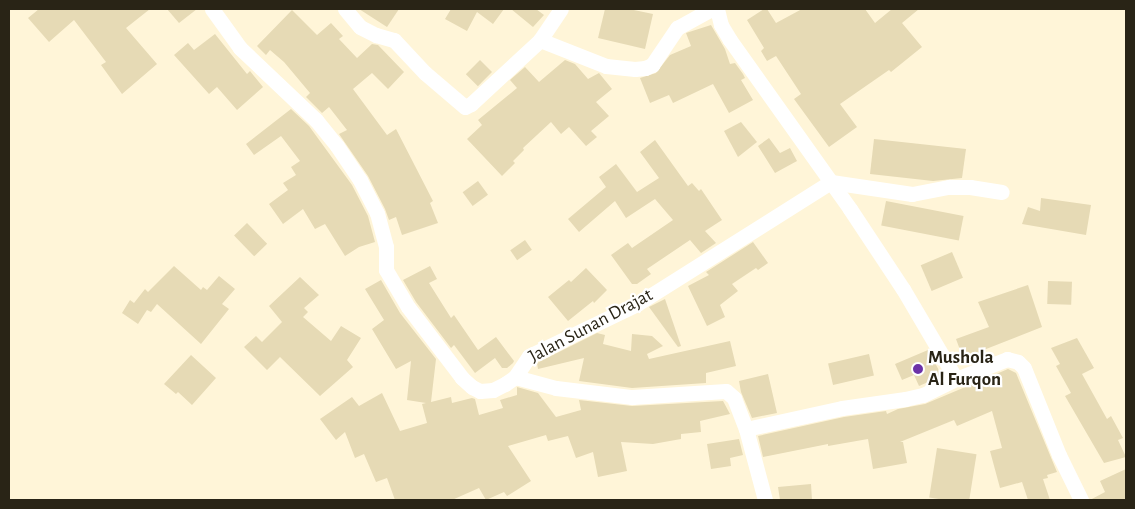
<!DOCTYPE html>
<style>
body{margin:0}
#map{position:relative;width:1135px;height:509px;overflow:hidden;background:#fff5d8;font-family:"Alegreya Sans",sans-serif}
div>[style]{position:absolute}
[style*='--x']{left:calc(var(--x)*1px);top:calc(var(--y)*1px);width:calc(var(--w)*1px);rotate:calc(var(--a)*1deg)}
.building>*{inset:0;background:#e6dab5;transform-origin:0 0}
.street>*{height:15px;margin:-7.5px;padding:0 7.5px;transform-origin:7.5px;border-radius:7.5px;background:#fff}
.dots>*{width:14px;height:14px;translate:-50% -50%;box-sizing:border-box;border:2px solid #fff;border-radius:50%}
span{translate:-50% -50%;white-space:nowrap;text-align:center;line-height:1.15;-webkit-text-stroke:4.5px #fff;paint-order:stroke}
.street-label{font-size:19px;color:#292416}
.poi-label{font-size:19px;color:#292416;font-weight:700}
.left{translate:0 -50%;text-align:left}
.frame{position:absolute;inset:0;border:10px solid #292416;pointer-events:none}
</style>
<div id="map">
<div class="building">
<div style="clip-path:polygon(39px 9px,150px 9px,126px 28px,157px 64px,122px 94px,101px 65px,106px 62px,74px 20px,49px 42px,28px 18px)"></div>
<div style="clip-path:polygon(167px 9px,197px 9px,179px 23px)"></div>
<div style="clip-path:polygon(359px 9px,399px 9px,387px 27px)"></div>
<div style="clip-path:polygon(451px 9px,504px 9px,493px 24px,477px 12px,467px 31px,445px 19px)"></div>
<div style="clip-path:polygon(511px 9px,536px 9px,544px 15px,533px 27px)"></div>
<div style="clip-path:polygon(605px 9px,629px 9px,653px 14px,645px 49px,598px 38px)"></div>
<div style="clip-path:polygon(764px 9px,767px 9px,776px 23px,802px 9px,865px 9px,875px 23px,892px 9px,919px 9px,902px 23px,922px 47px,891px 72px,889px 70px,840px 104px,857px 127px,829px 147px,794px 99px,801px 94px,776px 56px,767px 61px,761px 51px,764px 48px,747px 20px)"></div>
<div style="clip-path:polygon(292px 10px,317px 35px,331px 23px,343px 36px,339px 39px,357px 58px,372px 44px,378px 45px,404px 72px,388px 89px,372px 73px,353px 89px,387px 135px,396px 129px,433px 201px,430px 203px,438px 223px,402px 235px,396px 217px,389px 220px,385px 209px,368px 176px,339px 134px,347px 130px,329px 107px,322px 113px,306px 97px,310px 93px,284px 62px,270px 50px,266px 55px,257px 46px)"></div>
<div style="clip-path:polygon(711px 25px,725px 49px,730px 64px,735px 63px,743px 74px,745px 78px,741px 80px,753px 100px,729px 113px,713px 84px,673px 103px,669px 95px,650px 103px,640px 78px,656px 73px,670px 55px,691px 46px,686px 33px)"></div>
<div style="clip-path:polygon(215px 34px,247px 74px,250px 71px,263px 87px,237px 110px,217px 87px,209px 94px,174px 55px,188px 43px,194px 50px)"></div>
<div style="left:480px;top:60px;width:17px;height:20px;rotate:45deg"></div>
<div style="clip-path:polygon(565px 60px,575px 64px,588px 79px,599px 73px,612px 89px,596px 102px,609px 116px,591px 131px,597px 137px,586px 146px,569px 127px,561px 134px,551px 122px,523px 148px,524px 150px,513px 161px,515px 163px,502px 176px,467px 139px,482px 125px,478px 120px,517px 88px,510px 80px,525px 67px,539px 82px)"></div>
<div style="clip-path:polygon(291px 109px,309px 126px,352px 185px,368px 216px,375px 242px,359px 247px,345px 256px,325px 224px,315px 229px,303px 209px,283px 224px,269px 204px,288px 190px,283px 183px,296px 175px,291px 167px,300px 161px,281px 136px,254px 155px,246px 144px)"></div>
<div style="clip-path:polygon(741px 122px,757px 142px,738px 157px,724px 131px)"></div>
<div style="clip-path:polygon(769px 138px,780px 153px,790px 148px,797px 161px,775px 173px,758px 146px)"></div>
<div style="clip-path:polygon(874px 139px,966px 149px,962px 178px,933px 181px,870px 174px)"></div>
<div style="clip-path:polygon(655px 140px,688px 186px,692px 183px,699px 191px,701px 189px,722px 220px,705px 231px,716px 243px,701px 253px,690px 240px,647px 269px,651px 274px,637px 284px,632px 284px,611px 255px,628px 243px,632px 248px,673px 220px,655px 199px,626px 218px,615px 201px,579px 232px,568px 219px,606px 187px,599px 177px,616px 164px,637px 192px,659px 178px,640px 152px)"></div>
<div style="left:478px;top:181px;width:17px;height:19px;rotate:54deg"></div>
<div style="clip-path:polygon(1041px 198px,1091px 205px,1086px 235px,1022px 224px,1028px 207px,1040px 211px)"></div>
<div style="left:886px;top:201px;width:79px;height:25px;rotate:11deg"></div>
<div style="left:247px;top:223px;width:29px;height:18px;rotate:46deg"></div>
<div style="left:525px;top:240px;width:12px;height:18px;rotate:55deg"></div>
<div style="clip-path:polygon(753px 242px,768px 263px,758px 270px,756px 268px,732px 284px,738px 291px,720px 305px,725px 317px,707px 326px,688px 286px,709px 275px,706px 272px)"></div>
<div style="left:952px;top:252px;width:28px;height:34px;rotate:67deg"></div>
<div style="clip-path:polygon(174px 266px,201px 290px,203px 287px,207px 290px,219px 276px,235px 289px,222px 304px,229px 309px,201px 344px,157px 304px,151px 312px,147px 310px,138px 324px,122px 313px,130px 300px,134px 303px,145px 289px,148px 292px)"></div>
<div style="clip-path:polygon(430px 266px,437px 279px,429px 283px,451px 318px,454px 315px,478px 350px,496px 337px,514px 361px,513px 363px,507px 368px,502px 368px,495px 358px,475px 373px,454px 345px,451px 348px,416px 302px,403px 280px)"></div>
<div style="clip-path:polygon(586px 268px,607px 290px,594px 303px,593px 301px,568px 321px,548px 297px,569px 280px,571px 282px)"></div>
<div style="clip-path:polygon(300px 277px,319px 295px,304px 308px,308px 312px,303px 317px,331px 341px,341px 326px,361px 338px,347px 360px,353px 367px,320px 396px,280px 357px,267px 370px,244px 347px,256px 336px,262px 342px,282px 322px,269px 306px)"></div>
<div style="clip-path:polygon(381px 280px,400px 313px,436px 359px,431px 402px,451px 397px,452px 403px,472px 398px,475px 399px,479px 415px,503px 408px,500px 400px,517px 395px,517px 387px,538px 393px,556px 417px,581px 410px,579px 400px,632px 406px,723px 401px,730px 414px,700px 421px,701px 432px,681px 434px,681px 439px,653px 444px,621px 442px,627px 471px,598px 477px,593px 452px,576px 458px,568px 436px,548px 441px,546px 435px,508px 446px,531px 481px,507px 496px,504px 492px,486px 500px,479px 488px,452px 500px,395px 500px,387px 478px,376px 482px,364px 454px,355px 458px,345px 432px,336px 440px,320px 419px,352px 397px,359px 406px,382px 393px,400px 431px,427px 423px,422px 404px,426px 403px,407px 400px,411px 361px,396px 369px,372px 329px,384px 320px,365px 289px)"></div>
<div style="left:1048px;top:281px;width:24px;height:23px;rotate:2deg"></div>
<div style="clip-path:polygon(1028px 285px,1042px 327px,981px 351px,984px 358px,972px 363px,968px 356px,963px 358px,956px 339px,989px 327px,978px 302px)"></div>
<div style="clip-path:polygon(665px 299px,681px 346px,678px 347px,649px 307px)"></div>
<div style="clip-path:polygon(597px 333px,605px 335px,603px 344px,631px 351px,632px 334px,652px 336px,663px 346px,647px 354px,649px 359px,730px 341px,736px 366px,706px 373px,706px 383px,632px 388px,579px 381px,584px 358px,538px 369px,537px 363px)"></div>
<div style="clip-path:polygon(1077px 338px,1094px 368px,1082px 374px,1107px 419px,1111px 416px,1123px 438px,1118px 440px,1126px 457px,1104px 463px,1065px 396px,1071px 393px,1056px 366px,1060px 364px,1051px 348px)"></div>
<div style="clip-path:polygon(928px 350px,942px 376px,919px 386px,914px 375px,902px 380px,895px 364px)"></div>
<div style="left:869px;top:354px;width:22px;height:42px;rotate:77deg"></div>
<div style="clip-path:polygon(191px 355px,216px 378px,192px 405px,178px 392px,176px 394px,164px 384px)"></div>
<div style="clip-path:polygon(1008px 369px,1016px 373px,1057px 472px,1047px 475px,1048px 478px,1043px 479px,1050px 500px,1028px 500px,1022px 482px,1000px 488px,990px 451px,1002px 448px,992px 411px,957px 426px,954px 420px,900px 442px,903px 442px,907px 463px,873px 469px,868px 439px,828px 446px,828px 444px,763px 457px,758px 436px,844px 417px,886px 411px,887px 414px,898px 409px,925px 404px)"></div>
<div style="clip-path:polygon(768px 374px,777px 413px,752px 418px,741px 392px,739px 381px)"></div>
<div style="clip-path:polygon(739px 439px,743px 455px,730px 458px,731px 466px,711px 469px,707px 444px)"></div>
<div style="left:937px;top:448px;width:40px;height:50px;rotate:9deg"></div>
<div style="clip-path:polygon(1126px 469px,1126px 500px,1090px 500px,1105px 492px,1100px 481px)"></div>
<div style="clip-path:polygon(811px 484px,812px 500px,780px 500px,778px 487px)"></div>
</div>
<div class="street">
<div style="--x:212;--y:9;--w:48;--a:54.3"></div>
<div style="--x:240;--y:48;--w:105;--a:43.5"></div>
<div style="--x:316;--y:120;--w:33;--a:51"></div>
<div style="--x:337;--y:146;--w:41;--a:55.9"></div>
<div style="--x:360;--y:180;--w:37;--a:63"></div>
<div style="--x:377;--y:213;--w:35;--a:75"></div>
<div style="--x:386;--y:247;--w:23;--a:90"></div>
<div style="--x:386;--y:270;--w:43;--a:59.3"></div>
<div style="--x:408;--y:307;--w:89;--a:52.7"></div>
<div style="--x:462;--y:378;--w:13;--a:42"></div>
<div style="--x:472;--y:387;--w:9;--a:27"></div>
<div style="--x:480;--y:391;--w:13;--a:-4"></div>
<div style="--x:493;--y:390;--w:13;--a:-27"></div>
<div style="--x:505;--y:384;--w:12;--a:-35"></div>
<div style="--x:515;--y:377;--w:25;--a:-56"></div>
<div style="--x:529;--y:356;--w:120;--a:-25.7"></div>
<div style="--x:637;--y:304;--w:229;--a:-32.2"></div>
<div style="--x:831;--y:182;--w:82;--a:8.4"></div>
<div style="--x:912;--y:194;--w:38;--a:-11"></div>
<div style="--x:949;--y:187;--w:21;--a:0"></div>
<div style="--x:970;--y:187;--w:32;--a:9"></div>
<div style="--x:345;--y:9;--w:23;--a:50"></div>
<div style="--x:360;--y:27;--w:18;--a:27"></div>
<div style="--x:376;--y:35;--w:19;--a:16"></div>
<div style="--x:394;--y:40;--w:45;--a:46.8"></div>
<div style="--x:425;--y:73;--w:52;--a:40.4"></div>
<div style="--x:465;--y:107;--w:7;--a:-27"></div>
<div style="--x:471;--y:104;--w:94;--a:-42.8"></div>
<div style="--x:540;--y:40;--w:37;--a:-56"></div>
<div style="--x:717;--y:9;--w:16;--a:76"></div>
<div style="--x:721;--y:25;--w:17;--a:59"></div>
<div style="--x:730;--y:40;--w:207;--a:54.6"></div>
<div style="--x:850;--y:209;--w:96;--a:56.5"></div>
<div style="--x:903;--y:289;--w:104;--a:59.5"></div>
<div style="--x:956;--y:379;--w:55;--a:-21.4"></div>
<div style="--x:1007;--y:359;--w:11;--a:15"></div>
<div style="--x:1018;--y:362;--w:8;--a:45"></div>
<div style="--x:1024;--y:368;--w:94;--a:68.1"></div>
<div style="--x:1059;--y:455;--w:50;--a:63.9"></div>
<div style="--x:540;--y:40;--w:71;--a:21.5"></div>
<div style="--x:606;--y:66;--w:29;--a:6"></div>
<div style="--x:635;--y:69;--w:10;--a:-6"></div>
<div style="--x:645;--y:68;--w:8;--a:-23"></div>
<div style="--x:652;--y:65;--w:45;--a:-56"></div>
<div style="--x:677;--y:28;--w:39;--a:-29"></div>
<div style="--x:515;--y:377;--w:42;--a:15"></div>
<div style="--x:556;--y:388;--w:77;--a:6.8"></div>
<div style="--x:632;--y:397;--w:94;--a:-3.7"></div>
<div style="--x:726;--y:391;--w:11;--a:41"></div>
<div style="--x:734;--y:398;--w:33;--a:69"></div>
<div style="--x:746;--y:429;--w:98;--a:-12.3"></div>
<div style="--x:842;--y:408;--w:64;--a:-8.1"></div>
<div style="--x:905;--y:399;--w:18;--a:-13"></div>
<div style="--x:923;--y:395;--w:37;--a:-26"></div>
<div style="--x:746;--y:429;--w:73;--a:75"></div>
</div>
<div class="dots">
<div style="left:918px;top:369px;background:#6c32a8"></div>
</div>
<div class="street-label">
<span style="left:591px;top:326px;rotate:-28deg">Jalan Sunan Drajat</span>
</div>
<div class="poi-label">
<span class="left" style="left:928px;top:369px">Mushola<br>Al Furqon</span>
</div>
<div class="frame"></div>
</div>
